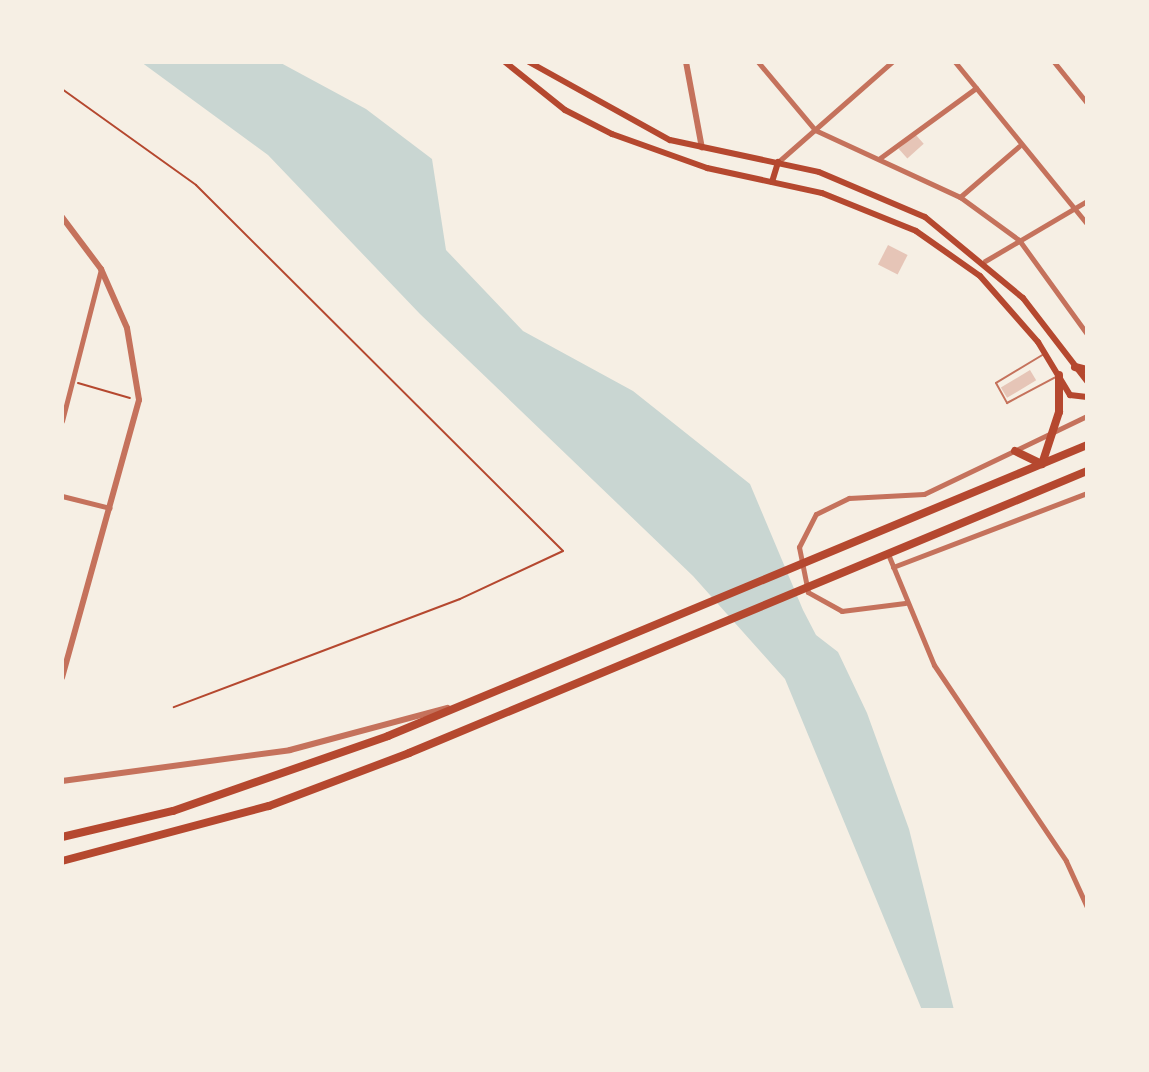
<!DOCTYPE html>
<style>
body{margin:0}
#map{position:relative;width:1149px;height:1072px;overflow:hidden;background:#f6efe4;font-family:"Roboto Serif",serif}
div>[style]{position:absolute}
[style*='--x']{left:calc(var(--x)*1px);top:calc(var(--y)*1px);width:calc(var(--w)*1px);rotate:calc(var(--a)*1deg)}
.water>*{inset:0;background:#c9d6d2}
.building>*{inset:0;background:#e6c5b7;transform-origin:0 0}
.path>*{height:2px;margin:-1px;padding:0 1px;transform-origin:1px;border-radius:1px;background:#b5482f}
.service>*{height:2px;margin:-1px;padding:0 1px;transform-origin:1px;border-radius:1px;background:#c5725c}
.minor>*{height:5px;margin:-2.5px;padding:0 2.5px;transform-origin:2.5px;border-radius:2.5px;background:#c5725c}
.tertiary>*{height:6px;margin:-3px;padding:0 3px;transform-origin:3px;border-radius:3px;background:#c5725c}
.secondary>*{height:6px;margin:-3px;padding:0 3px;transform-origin:3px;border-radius:3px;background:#b5482f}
.trunk>*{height:8px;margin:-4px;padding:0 4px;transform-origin:4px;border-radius:4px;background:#b5482f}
span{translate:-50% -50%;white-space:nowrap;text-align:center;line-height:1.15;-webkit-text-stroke:8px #f6efe4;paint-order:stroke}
.frame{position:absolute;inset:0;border:64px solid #f6efe4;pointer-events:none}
</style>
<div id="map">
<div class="water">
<div style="clip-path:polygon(141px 62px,279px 62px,366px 109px,432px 159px,446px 250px,523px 331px,633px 391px,750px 484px,803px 610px,816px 635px,838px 652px,867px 713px,909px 829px,954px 1010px,922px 1010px,785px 679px,693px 576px,420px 314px,268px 155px)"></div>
</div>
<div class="building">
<div style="left:915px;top:134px;width:13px;height:22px;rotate:48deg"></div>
<div style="left:888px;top:245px;width:22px;height:22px;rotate:27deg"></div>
<div style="left:1030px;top:370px;width:12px;height:34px;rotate:59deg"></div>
</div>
<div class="path">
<div style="--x:62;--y:89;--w:165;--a:35.6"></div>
<div style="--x:196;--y:185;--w:518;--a:44.92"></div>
<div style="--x:563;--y:551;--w:114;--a:155"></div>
<div style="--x:460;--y:599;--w:306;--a:159.3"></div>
<div style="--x:78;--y:383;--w:54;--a:16.1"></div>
</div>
<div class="service">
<div style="--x:1044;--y:354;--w:56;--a:148.9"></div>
<div style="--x:996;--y:383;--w:23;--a:61"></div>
<div style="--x:1007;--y:403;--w:55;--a:-28"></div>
</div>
<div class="minor">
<div style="--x:758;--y:62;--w:89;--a:50"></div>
<div style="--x:815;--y:130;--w:160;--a:24.8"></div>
<div style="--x:960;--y:197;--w:73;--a:36.1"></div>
<div style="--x:1019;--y:240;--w:116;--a:54.1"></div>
<div style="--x:955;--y:62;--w:209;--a:50.8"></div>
<div style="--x:1054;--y:62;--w:53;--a:51.2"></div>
<div style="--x:880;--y:158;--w:119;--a:-36.1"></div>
<div style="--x:778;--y:162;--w:152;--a:-41.3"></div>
<div style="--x:960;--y:197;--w:78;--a:-40.8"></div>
<div style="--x:985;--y:261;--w:118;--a:-30.5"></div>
<div style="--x:62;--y:421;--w:157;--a:-75.6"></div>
<div style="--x:62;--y:496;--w:49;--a:14"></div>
<div style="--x:888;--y:554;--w:120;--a:67.5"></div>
<div style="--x:934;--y:665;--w:236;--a:56"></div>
<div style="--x:1066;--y:861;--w:51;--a:65.5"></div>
<div style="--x:893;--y:567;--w:208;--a:-20.9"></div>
<div style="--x:905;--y:603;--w:64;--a:172.8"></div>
<div style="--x:842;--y:611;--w:39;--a:-151"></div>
<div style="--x:808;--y:592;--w:46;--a:-101.3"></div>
<div style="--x:799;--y:547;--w:37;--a:-63"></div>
<div style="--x:816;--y:514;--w:37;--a:-26"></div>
<div style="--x:849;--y:498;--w:75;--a:-3.1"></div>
<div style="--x:924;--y:494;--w:181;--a:-25.6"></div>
</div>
<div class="tertiary">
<div style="--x:686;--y:62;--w:87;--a:79.5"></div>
<div style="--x:62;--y:217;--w:65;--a:53.1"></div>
<div style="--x:101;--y:269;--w:64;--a:66.2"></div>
<div style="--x:127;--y:328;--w:73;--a:80.5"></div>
<div style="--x:139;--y:400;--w:288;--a:105.5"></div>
<div style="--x:62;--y:781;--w:230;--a:-7.7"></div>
<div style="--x:290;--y:750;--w:163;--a:-15"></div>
</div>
<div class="secondary">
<div style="--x:505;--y:62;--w:77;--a:38.7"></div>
<div style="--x:565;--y:110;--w:53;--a:27.1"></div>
<div style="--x:612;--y:134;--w:101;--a:19.7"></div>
<div style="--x:707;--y:168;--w:118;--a:12.3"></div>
<div style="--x:822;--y:193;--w:101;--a:22"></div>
<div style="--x:916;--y:231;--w:78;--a:35.1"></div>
<div style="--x:980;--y:276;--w:88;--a:48.7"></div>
<div style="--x:1038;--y:342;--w:62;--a:58.9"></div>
<div style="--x:1070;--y:395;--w:17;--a:7"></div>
<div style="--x:529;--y:62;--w:161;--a:29"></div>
<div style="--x:670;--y:140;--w:152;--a:12.1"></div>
<div style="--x:819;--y:172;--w:115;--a:23"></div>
<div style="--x:925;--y:217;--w:127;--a:39.6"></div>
<div style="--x:1023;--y:298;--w:105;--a:52.4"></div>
<div style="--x:772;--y:182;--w:21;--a:-73"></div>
</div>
<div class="trunk">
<div style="--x:1075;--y:367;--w:12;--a:14"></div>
<div style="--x:1015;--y:451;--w:30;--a:26"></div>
<div style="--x:1042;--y:464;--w:55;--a:-71.9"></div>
<div style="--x:1059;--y:412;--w:37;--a:-90"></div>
<div style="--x:62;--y:837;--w:114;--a:-13.2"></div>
<div style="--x:173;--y:811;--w:228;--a:-19.2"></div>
<div style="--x:388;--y:736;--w:757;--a:-22.6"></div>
<div style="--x:62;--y:861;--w:214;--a:-14.9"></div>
<div style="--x:269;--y:806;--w:150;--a:-20.7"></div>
<div style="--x:409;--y:753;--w:734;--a:-22.58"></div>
</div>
<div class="frame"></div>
</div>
